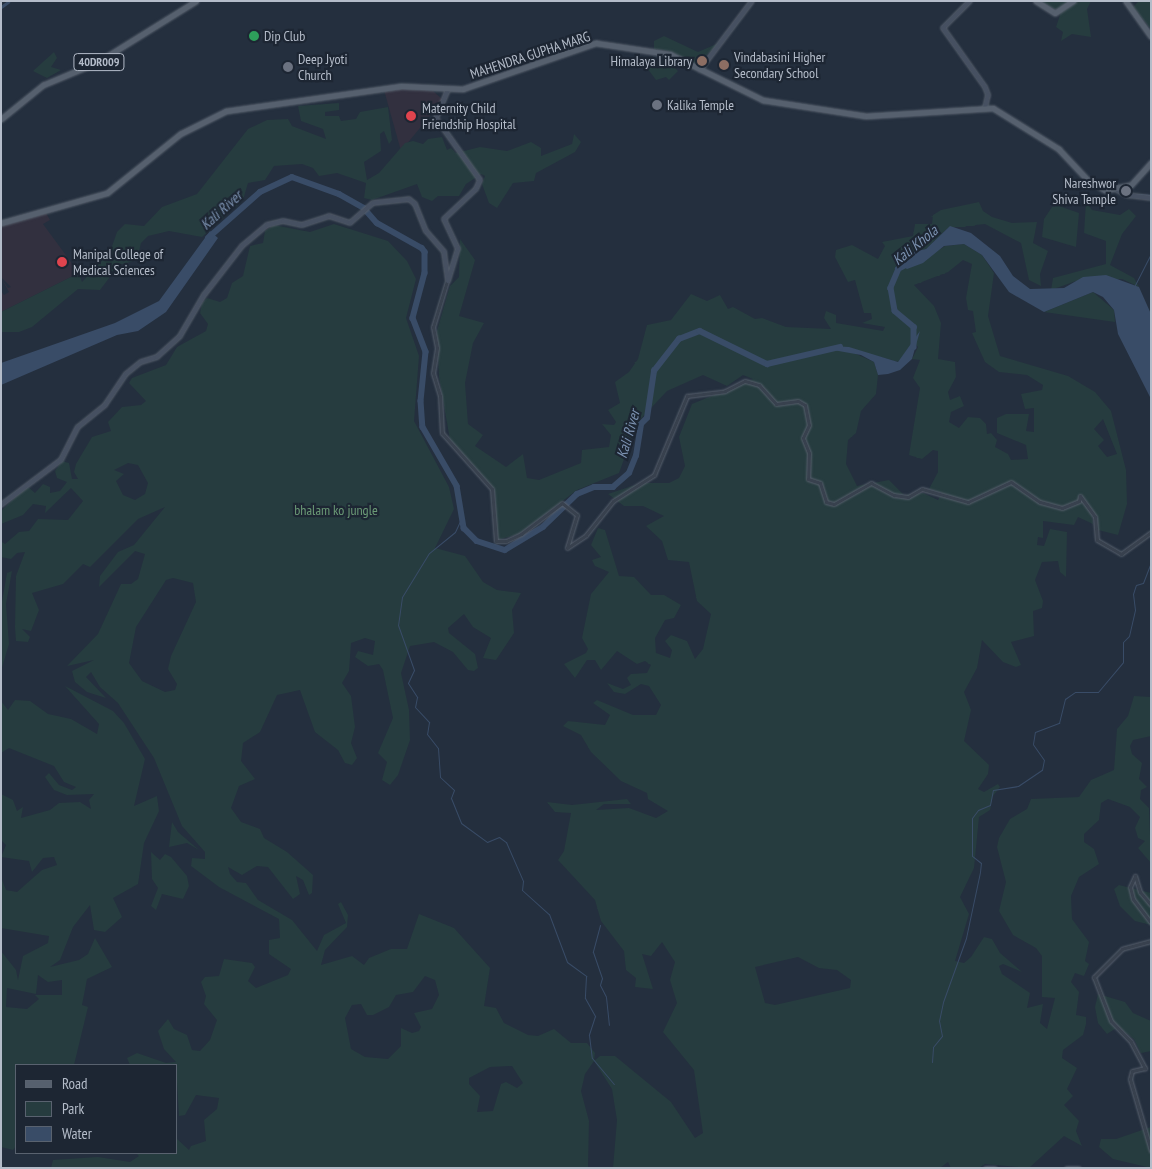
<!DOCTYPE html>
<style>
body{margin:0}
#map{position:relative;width:1152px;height:1169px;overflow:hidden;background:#242f3e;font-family:"PT Sans Narrow",sans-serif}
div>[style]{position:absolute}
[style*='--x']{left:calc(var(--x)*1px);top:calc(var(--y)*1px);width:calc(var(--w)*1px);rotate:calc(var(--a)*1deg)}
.medical>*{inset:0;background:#32303f}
.green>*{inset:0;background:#263c3f}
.water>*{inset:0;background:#394c67}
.stream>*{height:1px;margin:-0.5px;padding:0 0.5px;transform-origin:0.5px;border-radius:0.5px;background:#394c67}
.canal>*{height:3px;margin:-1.5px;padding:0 1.5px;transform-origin:1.5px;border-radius:1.5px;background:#394c67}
.river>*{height:5.5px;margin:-2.75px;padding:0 2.75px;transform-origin:2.75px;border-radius:2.75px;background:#394c67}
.roads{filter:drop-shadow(0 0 1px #565f6c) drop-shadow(0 0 1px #565f6c)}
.tertiary>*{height:3px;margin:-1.5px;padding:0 1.5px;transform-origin:1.5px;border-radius:1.5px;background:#38414e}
.secondary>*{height:4px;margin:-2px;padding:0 2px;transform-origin:2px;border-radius:2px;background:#465061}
.primary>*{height:4.5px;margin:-2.25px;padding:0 2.25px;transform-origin:2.25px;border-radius:2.25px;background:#56606e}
.dots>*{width:14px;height:14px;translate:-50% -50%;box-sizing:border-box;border:2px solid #1d2633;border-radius:50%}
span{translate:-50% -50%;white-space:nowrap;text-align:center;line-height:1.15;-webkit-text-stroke:4.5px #1d2633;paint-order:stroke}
.shield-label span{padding:1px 4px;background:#1d2633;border:1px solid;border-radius:4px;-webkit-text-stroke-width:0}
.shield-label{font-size:12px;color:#b4bcc9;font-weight:700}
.poi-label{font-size:14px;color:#b4bcc9}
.left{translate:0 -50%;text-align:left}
.right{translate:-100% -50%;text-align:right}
.street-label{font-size:14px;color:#b4bcc9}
.park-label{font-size:14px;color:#6b9a76}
.water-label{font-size:15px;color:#7c92b1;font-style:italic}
.frame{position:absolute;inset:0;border:2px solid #b4bcc9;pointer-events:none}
.legend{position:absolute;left:15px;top:1064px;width:162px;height:90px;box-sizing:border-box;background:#1d2633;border:1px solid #59626f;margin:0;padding:6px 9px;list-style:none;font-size:15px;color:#b4bcc9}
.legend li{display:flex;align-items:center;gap:10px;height:25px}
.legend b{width:25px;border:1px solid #59626f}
</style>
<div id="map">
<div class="medical">
<div style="clip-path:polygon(407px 88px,433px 91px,443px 100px,401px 151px,384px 90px)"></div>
<div style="clip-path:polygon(46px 213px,50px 220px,43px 224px,79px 273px,1px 312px,1px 291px,4px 295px,9px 292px,1px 278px,8px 288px,11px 287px,1px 277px,1px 225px)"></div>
</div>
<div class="green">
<div style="clip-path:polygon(1038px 1px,1091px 1px,1087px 9px,1091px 37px,1072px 34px,1061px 41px,1063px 32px,1056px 27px,1061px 12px)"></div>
<div style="clip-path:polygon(1139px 1px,1151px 1px,1151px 29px,1133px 7px)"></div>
<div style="clip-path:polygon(664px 36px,698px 52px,721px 42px,696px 64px,668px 51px,654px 49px,654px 41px)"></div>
<div style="clip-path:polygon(54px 52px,57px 58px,51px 67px,61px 70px,47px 78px,33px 71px)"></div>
<div style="clip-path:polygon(641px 60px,669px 62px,678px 71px,669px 80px,666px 77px,656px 80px)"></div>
<div style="clip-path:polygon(339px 103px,339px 110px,325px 112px,325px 116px,339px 116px,341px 121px,356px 119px,360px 112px,388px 107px,392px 140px,389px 144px,384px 131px,380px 134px,381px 151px,364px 162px,367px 180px,379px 173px,405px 143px,413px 141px,423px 144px,428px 139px,442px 137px,447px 150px,451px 148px,456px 153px,480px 147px,507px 151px,531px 142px,541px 148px,541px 156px,572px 144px,574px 134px,581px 142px,575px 152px,536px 173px,534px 181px,513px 183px,497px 208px,489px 203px,482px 184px,485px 176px,481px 174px,466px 184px,459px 196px,438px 196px,432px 201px,422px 197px,417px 184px,372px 200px,364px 198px,366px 183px,337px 173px,319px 176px,313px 168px,302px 164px,274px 166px,265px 180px,248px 183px,243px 200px,202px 237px,169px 231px,148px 236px,141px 243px,137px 260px,119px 265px,100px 290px,78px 289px,32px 327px,19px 332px,1px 332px,1px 312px,79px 273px,82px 282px,110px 252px,117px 232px,125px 224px,144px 226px,162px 207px,197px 194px,248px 129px,267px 120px,288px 119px,292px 126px,326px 139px,323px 129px,301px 121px,298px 106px)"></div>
<div style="clip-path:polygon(evenodd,979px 202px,983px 211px,992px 217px,1012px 223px,1037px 222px,1033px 243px,1048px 251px,1040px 274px,1041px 286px,1029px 280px,1021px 243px,985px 224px,948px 228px,926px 249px,906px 253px,915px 265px,945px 246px,964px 244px,982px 255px,994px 273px,988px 316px,1000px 356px,1068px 376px,1095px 392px,1111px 411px,1126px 470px,1127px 504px,1118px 535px,1098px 530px,1095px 514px,1092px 515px,1093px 524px,1078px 517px,1074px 525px,1043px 521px,1043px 538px,1038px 537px,1037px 545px,1044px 546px,1050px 529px,1067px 532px,1066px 577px,1060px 572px,1058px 561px,1042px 562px,1035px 580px,1043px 601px,1042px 608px,1033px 611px,1034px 636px,1011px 642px,1021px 665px,1016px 667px,1003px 662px,982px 640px,977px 668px,964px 692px,971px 710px,964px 741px,989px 765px,988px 774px,978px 789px,984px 792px,998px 784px,1000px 787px,993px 796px,990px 810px,979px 817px,974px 868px,960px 897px,969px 914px,955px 961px,964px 963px,971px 957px,984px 937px,992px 939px,1000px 953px,1022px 972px,1003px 964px,999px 966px,1002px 974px,1030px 993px,1027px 1008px,1043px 1004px,1040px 1023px,1047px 1029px,1055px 998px,1042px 997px,1042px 956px,1036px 948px,1013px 935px,999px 911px,1006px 882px,997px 847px,999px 838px,1010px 819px,1027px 809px,1031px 799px,1079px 797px,1091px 780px,1114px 770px,1117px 729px,1128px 716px,1134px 696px,1151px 697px,1151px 736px,1133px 740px,1130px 746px,1132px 754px,1142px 763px,1139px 779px,1147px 787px,1141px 790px,1140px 799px,1149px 808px,1151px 863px,1138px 848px,1145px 841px,1138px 838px,1135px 828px,1140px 817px,1130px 807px,1108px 799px,1101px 803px,1099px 820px,1084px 834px,1084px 842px,1094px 849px,1099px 864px,1079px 877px,1071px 896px,1072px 919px,1089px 942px,1085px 961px,1089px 964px,1084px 976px,1075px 973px,1071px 982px,1079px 992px,1076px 1015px,1086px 1017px,1086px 1024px,1083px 1035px,1063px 1050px,1062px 1058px,1077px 1068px,1067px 1089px,1073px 1096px,1064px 1105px,1079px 1121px,1076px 1131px,1082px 1146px,1064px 1136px,1029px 1168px,985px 1164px,979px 1168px,951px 1168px,948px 1162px,940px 1168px,613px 1168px,617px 1120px,612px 1089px,594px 1061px,585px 1074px,581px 1091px,589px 1121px,588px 1168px,51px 1168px,53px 1160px,98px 1157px,130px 1162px,139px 1156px,136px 1153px,176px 1153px,176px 1138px,189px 1150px,191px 1146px,206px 1141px,204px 1120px,217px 1109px,219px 1098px,196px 1095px,185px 1115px,179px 1116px,176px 1065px,130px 1065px,127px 1058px,137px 1053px,166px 1063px,176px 1062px,164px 1049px,158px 1031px,168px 1019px,174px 1029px,187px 1035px,192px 1050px,200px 1051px,210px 1040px,217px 1020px,204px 1004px,206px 996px,201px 982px,205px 977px,219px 976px,224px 959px,252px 963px,255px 967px,248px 981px,256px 988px,288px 975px,291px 969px,269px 954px,269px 940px,280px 938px,279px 919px,219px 887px,191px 866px,192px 858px,205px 859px,205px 852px,182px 826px,154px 758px,118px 703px,100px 687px,91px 672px,86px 677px,106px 698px,87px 692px,75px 682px,72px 671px,94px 660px,67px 666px,98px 634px,121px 584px,131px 584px,138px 579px,145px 554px,135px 551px,99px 587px,100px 576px,118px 552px,134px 545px,165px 507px,138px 519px,90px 567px,83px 564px,63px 584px,32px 593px,39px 610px,31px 631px,22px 629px,30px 637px,28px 642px,16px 641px,15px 627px,16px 576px,25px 552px,17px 553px,11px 559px,1px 557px,2px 542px,5px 544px,19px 532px,29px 531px,38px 519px,68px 520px,83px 501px,71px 488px,45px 513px,46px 506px,33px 504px,23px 515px,1px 524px,1px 511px,27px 486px,35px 493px,43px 484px,50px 487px,50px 493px,60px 491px,67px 482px,57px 478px,55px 471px,62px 461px,69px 463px,72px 479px,78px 479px,74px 472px,76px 464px,92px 437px,111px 431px,108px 422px,122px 407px,141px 405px,146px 401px,129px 383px,132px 378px,166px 365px,177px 347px,206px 331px,208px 324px,200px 313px,202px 303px,207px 298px,220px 302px,227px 298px,232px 283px,243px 276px,250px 246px,263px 243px,265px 231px,274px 225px,310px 232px,334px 224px,388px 241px,407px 261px,416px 279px,406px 318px,419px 356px,414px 421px,449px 487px,454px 509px,435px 548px,465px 556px,483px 582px,497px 590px,521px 593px,512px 610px,514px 633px,496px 660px,483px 658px,491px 638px,473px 627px,464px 614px,448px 628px,449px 633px,475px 654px,478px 668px,474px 671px,468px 670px,453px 652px,434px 642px,410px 646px,401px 673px,409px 710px,410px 740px,398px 775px,390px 785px,382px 780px,387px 762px,378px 753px,393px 718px,383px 670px,379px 664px,368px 666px,355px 657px,358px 651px,373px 655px,375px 641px,365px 638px,351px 643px,349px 671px,342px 683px,351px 696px,355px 727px,351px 743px,357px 758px,352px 765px,345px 763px,338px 750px,315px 732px,300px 690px,277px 695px,260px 732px,243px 743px,241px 761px,255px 779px,239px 786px,231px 808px,241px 822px,260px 829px,264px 838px,287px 852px,313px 875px,312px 893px,309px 895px,303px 880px,296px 876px,300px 894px,293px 899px,268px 867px,257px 866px,242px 875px,228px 867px,230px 874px,237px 882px,246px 883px,258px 900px,292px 920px,317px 951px,324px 935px,346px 923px,338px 904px,341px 902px,348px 915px,347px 927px,325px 950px,321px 965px,352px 956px,364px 965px,369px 958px,391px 949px,407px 949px,419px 914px,454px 928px,490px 968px,484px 1006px,496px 1008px,504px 1023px,528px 1035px,538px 1036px,554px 1029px,571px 1043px,587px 1043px,595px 1053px,594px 1061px,600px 1056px,615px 1056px,671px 1102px,695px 1138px,703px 1133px,694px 1070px,663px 1032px,677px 1003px,670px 980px,675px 962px,662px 942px,651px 956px,642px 954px,653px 989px,635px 987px,636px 978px,626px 970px,624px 951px,601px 921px,595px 900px,558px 860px,564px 851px,571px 813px,555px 812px,547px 802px,572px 805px,627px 799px,631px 804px,604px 804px,596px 810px,629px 808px,656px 818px,668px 811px,648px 799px,647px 793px,621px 781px,591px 752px,581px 735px,563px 726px,568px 721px,605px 725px,610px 715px,593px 703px,597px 700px,633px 715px,656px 715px,661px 705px,649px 686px,641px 684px,625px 694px,614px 692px,607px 683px,623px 689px,631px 685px,627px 678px,631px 674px,647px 673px,651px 665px,645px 661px,637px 664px,617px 651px,601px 670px,595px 660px,587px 660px,575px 678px,564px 664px,586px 653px,588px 649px,582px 638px,591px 594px,609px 572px,595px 566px,592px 560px,601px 557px,591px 545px,598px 528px,605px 530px,619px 576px,634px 577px,651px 595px,664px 595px,681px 605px,674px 618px,665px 620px,655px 638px,656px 653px,670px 658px,672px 650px,665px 641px,671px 635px,687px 641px,695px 659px,703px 649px,711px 614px,697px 601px,689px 562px,668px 560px,662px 541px,646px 526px,664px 516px,643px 506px,624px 506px,608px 494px,641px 483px,669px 483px,679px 478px,685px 466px,679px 437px,692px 404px,753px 379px,743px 375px,727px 386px,703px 375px,667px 391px,637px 423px,619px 473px,577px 490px,519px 534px,497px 540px,495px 493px,450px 440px,439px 377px,437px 331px,450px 286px,459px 277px,460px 239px,475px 260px,459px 316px,484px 323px,473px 343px,465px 383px,468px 424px,483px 435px,475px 446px,506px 467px,523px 454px,527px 478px,539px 480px,581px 463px,582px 450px,609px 447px,611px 435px,602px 424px,614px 425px,616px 422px,608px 410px,620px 403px,615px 382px,629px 372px,638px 359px,647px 325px,671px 320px,691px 294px,707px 301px,720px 295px,728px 309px,733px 307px,755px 319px,762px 318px,786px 327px,831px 329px,824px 318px,826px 311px,836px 315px,836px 323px,883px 331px,885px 327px,862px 323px,872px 319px,871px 313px,864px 313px,855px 280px,848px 282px,835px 257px,836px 250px,852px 245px,878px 259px,885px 246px,882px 242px,913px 236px,915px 224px,932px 224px,933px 215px,941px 210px,979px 202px,963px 260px,972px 264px,966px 298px,968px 310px,973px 311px,976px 332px,972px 333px,985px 362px,999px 372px,1027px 375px,1043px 385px,1042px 390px,1021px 394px,1025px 409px,1034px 408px,1034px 432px,1026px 431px,1029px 414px,1006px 414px,997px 418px,997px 433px,1026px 445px,1028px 459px,1011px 460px,1008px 454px,995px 447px,997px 440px,991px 433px,987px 434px,986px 424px,980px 418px,968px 417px,959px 428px,949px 422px,951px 412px,964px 406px,960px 396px,950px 400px,948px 392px,956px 377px,955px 362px,938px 359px,941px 323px,934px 306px,914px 285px,948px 272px,963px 260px,979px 202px,913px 341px,918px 347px,912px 359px,920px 360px,913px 378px,920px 388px,909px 455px,922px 459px,933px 450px,938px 451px,938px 472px,929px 489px,942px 493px,938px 500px,923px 493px,904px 495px,889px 480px,857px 486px,846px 464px,848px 440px,856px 433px,861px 411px,876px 394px,878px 375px,874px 362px,836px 345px,899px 362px,913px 341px,979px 202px,1103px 419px,1117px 454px,1107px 457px,1098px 446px,1104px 440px,1094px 429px,1103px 419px,979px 202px,128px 463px,138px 465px,148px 483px,145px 494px,135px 500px,123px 495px,116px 481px,124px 474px,114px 470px,128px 463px,979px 202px,173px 578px,193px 583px,196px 602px,171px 656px,168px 669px,177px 684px,175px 690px,165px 692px,142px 681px,129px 663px,136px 627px,166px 580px,173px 578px,979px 202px,798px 957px,819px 968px,837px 970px,851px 980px,850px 988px,775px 1005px,765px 1003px,755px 967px,798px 957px,979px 202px,425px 976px,435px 980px,439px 995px,432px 1009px,414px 1013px,421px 1027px,419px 1031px,412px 1033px,401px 1028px,401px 1046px,388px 1059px,365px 1057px,351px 1049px,345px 1018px,352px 1005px,361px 1004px,367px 1015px,373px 1015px,389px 1007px,396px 995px,413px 992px,425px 976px,979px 202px,512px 1066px,523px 1083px,517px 1088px,506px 1082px,501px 1084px,493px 1111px,477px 1112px,480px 1096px,469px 1084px,469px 1078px,490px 1067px,512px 1066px)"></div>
<div style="clip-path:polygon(1086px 202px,1092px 210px,1120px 215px,1129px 209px,1136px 216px,1122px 234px,1110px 265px,1134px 278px,1139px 287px,1122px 279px,1076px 281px,1051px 290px,1053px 278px,1106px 264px,1106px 241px,1084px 233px)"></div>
<div style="clip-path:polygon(1059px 206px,1079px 213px,1076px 247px,1042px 237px,1044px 219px,1052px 207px)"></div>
<div style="clip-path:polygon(1093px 292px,1114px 310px,1115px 322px,1044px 312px)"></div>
<div style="clip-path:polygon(12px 571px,6px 604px,9px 644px,1px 671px,1px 607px,7px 573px)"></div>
<div style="clip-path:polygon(evenodd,65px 686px,113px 711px,124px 723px,145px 759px,134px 806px,157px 796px,159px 811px,144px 843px,138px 884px,113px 898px,122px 917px,105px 932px,94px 930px,90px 905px,73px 927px,60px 960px,50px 967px,79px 960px,88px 954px,95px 938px,112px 967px,87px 979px,82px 1005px,88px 1007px,74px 1065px,16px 1065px,16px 1146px,13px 1150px,1px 1147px,1px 951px,16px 970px,18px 980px,23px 956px,48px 943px,49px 936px,1px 928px,1px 877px,6px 890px,17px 892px,42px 870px,57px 865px,54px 857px,43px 858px,32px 872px,29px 861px,1px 857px,6px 845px,1px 840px,1px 794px,13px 800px,17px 811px,23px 807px,21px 818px,50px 810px,59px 803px,80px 802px,91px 809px,89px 800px,94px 794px,67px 795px,54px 790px,45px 777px,49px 773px,59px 785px,72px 790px,76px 787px,64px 782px,54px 766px,9px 748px,1px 753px,1px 701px,8px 710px,15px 700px,30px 701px,48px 714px,71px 719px,97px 734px,99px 724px,65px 686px,38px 975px,48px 982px,62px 980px,62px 995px,35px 995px,39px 999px,27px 1009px,6px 1007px,7px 988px,36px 994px,38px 975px)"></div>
<div style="clip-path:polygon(172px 822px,178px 832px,199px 850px,187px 843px,169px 847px)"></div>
<div style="clip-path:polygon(151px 852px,160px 860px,165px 854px,171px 857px,187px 876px,189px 886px,183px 899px,162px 894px,156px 910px,151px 906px,158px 888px,152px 879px)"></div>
<div style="clip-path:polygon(1119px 885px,1151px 893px,1151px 925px,1135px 921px,1120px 906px,1114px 889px)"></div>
<div style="clip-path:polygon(1098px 994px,1125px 1002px,1133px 1013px,1151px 1021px,1151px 1051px,1141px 1053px,1134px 1039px,1118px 1027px,1107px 1034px,1098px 1023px,1095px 1007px)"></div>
<div style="clip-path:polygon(1151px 1127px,1151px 1168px,1113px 1159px,1099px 1147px,1101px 1139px,1116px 1139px)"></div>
</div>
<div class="water">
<div style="clip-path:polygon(950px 226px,971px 233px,1000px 256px,1013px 276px,1030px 289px,1064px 288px,1083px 277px,1106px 275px,1139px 287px,1151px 314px,1151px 399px,1118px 334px,1114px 310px,1103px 297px,1093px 292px,1044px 312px,1009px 292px,982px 255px,964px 244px,944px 246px,923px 263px,907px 269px,894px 261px,900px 255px,926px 249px)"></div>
<div style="clip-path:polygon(210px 231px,218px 238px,166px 312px,138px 331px,117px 335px,1px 385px,1px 363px,115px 323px,159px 301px)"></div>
<div style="clip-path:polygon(920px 331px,912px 359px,900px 370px,888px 374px,878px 375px,874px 362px,861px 355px,833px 350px,832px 346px,849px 347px,898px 362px)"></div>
</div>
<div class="stream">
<div style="--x:1137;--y:194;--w:14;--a:4"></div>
<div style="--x:1135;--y:285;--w:35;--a:-63"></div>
<div style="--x:461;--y:519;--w:14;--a:115"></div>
<div style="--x:455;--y:532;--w:33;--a:141"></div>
<div style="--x:429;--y:553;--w:52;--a:121.5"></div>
<div style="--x:402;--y:597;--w:28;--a:98"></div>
<div style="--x:398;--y:625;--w:48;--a:70.4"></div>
<div style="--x:414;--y:670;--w:14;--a:115"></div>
<div style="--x:408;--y:683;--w:17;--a:57"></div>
<div style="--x:417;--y:697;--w:10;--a:101"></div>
<div style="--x:415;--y:707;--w:21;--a:47"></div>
<div style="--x:429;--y:722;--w:12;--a:99"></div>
<div style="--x:427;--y:734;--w:18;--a:52"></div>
<div style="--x:438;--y:748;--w:29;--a:86"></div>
<div style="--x:440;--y:777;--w:19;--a:43"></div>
<div style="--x:454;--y:790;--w:9;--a:111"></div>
<div style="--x:451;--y:798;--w:27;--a:68"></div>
<div style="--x:461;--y:823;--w:32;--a:36"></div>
<div style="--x:487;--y:842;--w:13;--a:-23"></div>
<div style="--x:499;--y:837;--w:9;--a:36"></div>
<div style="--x:506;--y:842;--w:43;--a:66.4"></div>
<div style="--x:523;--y:881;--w:9;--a:96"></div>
<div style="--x:522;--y:890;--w:36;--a:42"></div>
<div style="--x:549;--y:914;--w:51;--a:69.4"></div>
<div style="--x:567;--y:962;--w:24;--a:36"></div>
<div style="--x:586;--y:976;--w:22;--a:93"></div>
<div style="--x:585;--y:998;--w:21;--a:61"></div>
<div style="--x:595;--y:1016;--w:20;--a:108"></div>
<div style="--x:589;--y:1035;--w:23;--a:83"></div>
<div style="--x:592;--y:1058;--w:34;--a:50"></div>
<div style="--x:600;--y:925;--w:28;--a:105"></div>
<div style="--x:593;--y:952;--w:28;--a:71"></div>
<div style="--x:602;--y:978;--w:7;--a:106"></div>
<div style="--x:600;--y:985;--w:13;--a:63"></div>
<div style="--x:606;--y:997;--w:28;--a:84"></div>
<div style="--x:932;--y:1062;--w:15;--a:-86"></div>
<div style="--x:933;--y:1047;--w:14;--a:-51"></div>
<div style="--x:942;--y:1036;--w:15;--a:-101"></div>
<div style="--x:939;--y:1021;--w:19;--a:-78"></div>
<div style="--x:943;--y:1002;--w:68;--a:-70.2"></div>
<div style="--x:966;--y:938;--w:67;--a:-78"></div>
<div style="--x:980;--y:872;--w:9;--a:-84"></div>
<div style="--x:981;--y:863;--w:11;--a:-142"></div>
<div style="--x:972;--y:856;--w:38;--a:-90"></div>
<div style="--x:972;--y:818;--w:10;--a:-53"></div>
<div style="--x:978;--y:810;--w:13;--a:-23"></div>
<div style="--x:990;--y:805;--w:15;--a:-79"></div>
<div style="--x:993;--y:790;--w:25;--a:-9"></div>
<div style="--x:1018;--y:786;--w:29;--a:-34"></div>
<div style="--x:1042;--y:770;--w:10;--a:-79"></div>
<div style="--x:1044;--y:760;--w:19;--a:-125"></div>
<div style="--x:1033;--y:744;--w:12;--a:-81"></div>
<div style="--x:1035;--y:732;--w:26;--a:-21"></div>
<div style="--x:1059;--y:723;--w:25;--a:-76"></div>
<div style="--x:1065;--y:699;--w:12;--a:-35"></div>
<div style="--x:1075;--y:692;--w:23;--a:0"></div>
<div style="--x:1098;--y:692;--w:39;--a:-50"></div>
<div style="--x:1123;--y:662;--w:20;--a:-90"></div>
<div style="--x:1123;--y:642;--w:8;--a:-45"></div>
<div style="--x:1129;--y:636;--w:27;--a:-77"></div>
<div style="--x:1135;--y:610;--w:16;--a:-97"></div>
<div style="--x:1133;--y:594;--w:9;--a:-72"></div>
<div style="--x:1136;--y:585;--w:7;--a:-16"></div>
<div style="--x:1143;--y:583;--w:22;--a:-69"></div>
</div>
<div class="canal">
<div style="--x:1;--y:7;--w:9;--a:-36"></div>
</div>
<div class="river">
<div style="--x:208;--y:238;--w:69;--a:-41.5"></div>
<div style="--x:260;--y:192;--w:35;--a:-25"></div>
<div style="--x:292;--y:177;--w:50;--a:19.9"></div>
<div style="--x:339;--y:194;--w:29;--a:29"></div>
<div style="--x:364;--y:208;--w:20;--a:49"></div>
<div style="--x:377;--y:223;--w:51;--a:29.1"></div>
<div style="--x:422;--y:248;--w:5;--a:53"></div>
<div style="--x:425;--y:252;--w:21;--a:90"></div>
<div style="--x:425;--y:273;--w:47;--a:104.9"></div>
<div style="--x:413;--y:318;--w:36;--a:69"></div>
<div style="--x:426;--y:352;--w:49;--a:95.8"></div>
<div style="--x:421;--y:401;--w:26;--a:86"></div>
<div style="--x:423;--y:427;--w:68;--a:60"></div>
<div style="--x:457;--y:486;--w:43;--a:80.5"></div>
<div style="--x:464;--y:528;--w:18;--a:45"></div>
<div style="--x:477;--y:541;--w:29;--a:18"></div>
<div style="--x:505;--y:550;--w:44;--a:-31.2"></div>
<div style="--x:543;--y:527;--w:47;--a:-44.1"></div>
<div style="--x:577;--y:494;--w:18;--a:-22"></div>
<div style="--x:594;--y:487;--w:19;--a:0"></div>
<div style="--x:613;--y:487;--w:21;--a:-41"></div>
<div style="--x:629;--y:473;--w:18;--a:-68"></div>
<div style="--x:636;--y:456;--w:32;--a:-81"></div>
<div style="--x:641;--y:424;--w:8;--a:-45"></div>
<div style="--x:647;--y:418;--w:48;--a:-81.5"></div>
<div style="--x:654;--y:371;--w:41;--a:-52"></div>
<div style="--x:679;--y:339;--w:22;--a:-21"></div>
<div style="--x:700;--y:331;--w:75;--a:26.2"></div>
<div style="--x:767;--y:364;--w:75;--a:-13.1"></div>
<div style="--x:910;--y:263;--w:13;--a:151"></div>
<div style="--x:899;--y:269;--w:21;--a:113"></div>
<div style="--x:891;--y:288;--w:23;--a:80"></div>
<div style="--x:895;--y:311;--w:25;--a:40"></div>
<div style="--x:914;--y:327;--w:20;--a:90"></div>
</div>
<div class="roads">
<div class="tertiary">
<div style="--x:447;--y:281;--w:48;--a:106.9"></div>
<div style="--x:433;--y:327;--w:21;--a:79"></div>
<div style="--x:437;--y:348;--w:25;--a:99"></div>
<div style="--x:433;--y:373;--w:24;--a:73"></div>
<div style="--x:440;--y:396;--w:37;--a:87"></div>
<div style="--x:442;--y:433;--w:75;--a:48.2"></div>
<div style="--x:492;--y:489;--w:52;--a:85.6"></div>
<div style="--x:496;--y:541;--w:10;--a:0"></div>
<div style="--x:506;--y:541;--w:17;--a:-25"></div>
<div style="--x:521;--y:534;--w:51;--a:-37.1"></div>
<div style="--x:562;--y:503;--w:19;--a:39"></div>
<div style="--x:577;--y:515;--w:34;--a:107"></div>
<div style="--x:1080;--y:496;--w:26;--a:54"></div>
<div style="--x:1095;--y:517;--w:23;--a:85"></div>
<div style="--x:1097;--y:540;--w:28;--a:30"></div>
<div style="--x:1121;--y:554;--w:37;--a:-36"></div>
<div style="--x:567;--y:548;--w:23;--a:-34"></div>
<div style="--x:586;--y:535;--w:43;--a:-51.5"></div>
<div style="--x:613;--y:501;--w:49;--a:-32.4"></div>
<div style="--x:654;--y:475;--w:86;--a:-67.3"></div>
<div style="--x:687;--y:396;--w:38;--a:-7"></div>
<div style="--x:725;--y:391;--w:22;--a:-27"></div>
<div style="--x:745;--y:381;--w:15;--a:16"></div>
<div style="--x:759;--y:385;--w:25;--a:48"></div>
<div style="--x:776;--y:404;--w:22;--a:-8"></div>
<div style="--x:798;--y:401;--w:8;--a:30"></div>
<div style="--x:805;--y:405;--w:20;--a:79"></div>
<div style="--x:809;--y:425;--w:14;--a:115"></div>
<div style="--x:803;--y:438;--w:16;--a:68"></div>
<div style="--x:809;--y:453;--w:26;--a:92"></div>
<div style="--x:808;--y:479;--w:13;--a:18"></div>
<div style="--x:820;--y:483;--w:20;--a:72"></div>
<div style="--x:826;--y:502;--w:8;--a:14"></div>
<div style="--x:834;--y:504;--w:43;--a:-29.6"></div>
<div style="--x:871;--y:483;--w:26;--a:28"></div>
<div style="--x:894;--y:495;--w:14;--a:8"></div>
<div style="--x:908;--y:497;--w:16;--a:-30"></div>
<div style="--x:922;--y:489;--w:48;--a:15.8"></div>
<div style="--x:968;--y:502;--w:47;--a:-24.9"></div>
<div style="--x:1011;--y:482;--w:35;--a:35"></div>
<div style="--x:1040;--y:502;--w:23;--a:15"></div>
<div style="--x:1062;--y:508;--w:18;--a:-22"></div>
<div style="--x:1079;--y:501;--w:5;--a:-79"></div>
<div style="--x:1151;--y:905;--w:17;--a:-130"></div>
<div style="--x:1140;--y:892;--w:17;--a:-107"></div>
<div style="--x:1135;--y:876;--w:12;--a:114"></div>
<div style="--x:1130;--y:887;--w:12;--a:76"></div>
<div style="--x:1133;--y:899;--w:30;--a:53"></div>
<div style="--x:1151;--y:941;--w:30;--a:165"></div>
<div style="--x:1122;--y:949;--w:40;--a:135"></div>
<div style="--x:1094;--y:977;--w:47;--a:68.9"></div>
<div style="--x:1111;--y:1021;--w:29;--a:46"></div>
<div style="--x:1131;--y:1042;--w:30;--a:62"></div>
<div style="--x:1145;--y:1068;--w:13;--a:167"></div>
<div style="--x:1132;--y:1071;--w:8;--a:104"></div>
<div style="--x:1130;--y:1079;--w:75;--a:73.7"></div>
<div style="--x:985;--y:1168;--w:10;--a:0"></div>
<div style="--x:1066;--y:1168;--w:13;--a:0"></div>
</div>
<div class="secondary">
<div style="--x:970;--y:1;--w:38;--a:135"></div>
<div style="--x:943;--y:28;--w:72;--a:54.6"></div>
<div style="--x:985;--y:87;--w:9;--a:69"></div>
<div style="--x:988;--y:95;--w:13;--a:103"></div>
<div style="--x:700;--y:70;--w:86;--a:-53"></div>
<div style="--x:1117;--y:190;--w:10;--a:29"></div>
<div style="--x:1126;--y:195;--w:25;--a:7"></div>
<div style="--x:1;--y:505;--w:75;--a:-36.9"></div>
<div style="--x:61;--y:460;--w:37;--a:-63"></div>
<div style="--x:78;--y:427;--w:35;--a:-39"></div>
<div style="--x:105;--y:405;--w:37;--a:-56"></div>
<div style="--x:126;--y:374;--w:19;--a:-39"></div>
<div style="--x:141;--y:362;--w:17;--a:-17"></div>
<div style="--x:157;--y:357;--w:31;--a:-42"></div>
<div style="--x:180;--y:336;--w:48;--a:-59.7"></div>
<div style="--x:204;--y:295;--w:62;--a:-52.2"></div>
<div style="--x:242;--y:246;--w:33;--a:-40"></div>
<div style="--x:267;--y:225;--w:16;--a:-14"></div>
<div style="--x:283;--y:221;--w:19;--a:12"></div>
<div style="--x:302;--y:225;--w:28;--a:-18"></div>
<div style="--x:329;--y:216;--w:22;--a:18"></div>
<div style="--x:350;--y:223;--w:30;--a:-41"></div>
<div style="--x:373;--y:203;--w:36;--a:-6"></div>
<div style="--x:409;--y:199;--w:8;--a:40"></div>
<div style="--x:415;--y:204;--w:29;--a:68"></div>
<div style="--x:426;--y:231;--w:28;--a:49"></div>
<div style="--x:444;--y:252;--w:29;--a:82"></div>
<div style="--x:448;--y:281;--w:34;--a:-73"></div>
<div style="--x:458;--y:249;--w:33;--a:-115"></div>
<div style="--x:444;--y:219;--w:44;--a:-43.2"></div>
<div style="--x:476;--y:189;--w:10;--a:-66"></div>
<div style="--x:480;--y:180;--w:76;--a:-125.4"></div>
<div style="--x:436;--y:118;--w:30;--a:-67"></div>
</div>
<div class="primary">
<div style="--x:1036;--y:1;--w:22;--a:32"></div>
<div style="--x:1055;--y:13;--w:22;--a:-34"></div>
<div style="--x:1126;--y:1;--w:43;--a:54.5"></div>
<div style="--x:1;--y:119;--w:54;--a:-39"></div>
<div style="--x:43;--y:85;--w:60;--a:-22.7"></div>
<div style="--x:98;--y:62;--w:115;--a:-31.9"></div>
<div style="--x:1;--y:223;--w:110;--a:-15.8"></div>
<div style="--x:107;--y:193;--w:94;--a:-38.9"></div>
<div style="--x:180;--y:134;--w:51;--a:-26.6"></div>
<div style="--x:226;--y:111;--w:177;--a:-8.1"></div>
<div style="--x:401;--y:86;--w:62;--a:2.8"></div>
<div style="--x:463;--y:89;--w:141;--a:-19.1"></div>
<div style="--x:596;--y:43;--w:75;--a:8.5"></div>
<div style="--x:670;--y:54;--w:104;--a:26.3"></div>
<div style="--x:763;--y:100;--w:104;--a:8.8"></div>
<div style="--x:866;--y:116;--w:127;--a:-3.6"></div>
<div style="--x:993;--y:108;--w:78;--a:31.8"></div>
<div style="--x:1059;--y:149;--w:42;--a:46.9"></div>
<div style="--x:1088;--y:180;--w:20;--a:30"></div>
<div style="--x:1105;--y:190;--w:26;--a:-11"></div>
<div style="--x:1131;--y:185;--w:30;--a:-48"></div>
</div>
</div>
<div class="dots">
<div style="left:254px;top:36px;background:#2e9e5b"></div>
<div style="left:702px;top:61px;background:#8d6e63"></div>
<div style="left:724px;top:65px;background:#8d6e63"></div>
<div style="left:288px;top:67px;background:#6b7280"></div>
<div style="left:657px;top:105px;background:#6b7280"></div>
<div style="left:411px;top:116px;background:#e0444e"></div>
<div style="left:1126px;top:191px;background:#6b7280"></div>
<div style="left:62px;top:262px;background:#e0444e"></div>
</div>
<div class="shield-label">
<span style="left:99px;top:62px">40DR009</span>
</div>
<div class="poi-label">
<span class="left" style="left:264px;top:36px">Dip Club</span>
<span class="left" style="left:734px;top:65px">Vindabasini Higher<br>Secondary School</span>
<span class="left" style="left:298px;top:67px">Deep Jyoti<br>Church</span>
<span class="right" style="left:692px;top:61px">Himalaya Library</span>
<span class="left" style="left:667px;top:105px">Kalika Temple</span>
<span class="left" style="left:422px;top:116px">Maternity Child<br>Friendship Hospital</span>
<span class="right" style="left:1116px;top:191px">Nareshwor<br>Shiva Temple</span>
<span class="left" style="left:73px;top:262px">Manipal College of<br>Medical Sciences</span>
</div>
<div class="street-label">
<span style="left:530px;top:55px;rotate:-18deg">MAHENDRA GUPHA MARG</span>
</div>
<div class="park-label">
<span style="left:336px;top:510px">bhalam ko jungle</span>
</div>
<div class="water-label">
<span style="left:221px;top:210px;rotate:-42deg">Kali River</span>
<span style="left:915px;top:245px;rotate:-39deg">Kali Khola</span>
<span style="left:628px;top:434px;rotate:-74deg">Kali River</span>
</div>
<div class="frame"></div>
<ul class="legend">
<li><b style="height:6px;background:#56606e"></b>Road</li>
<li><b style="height:14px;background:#263c3f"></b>Park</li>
<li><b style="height:14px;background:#394c67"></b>Water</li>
</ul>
</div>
